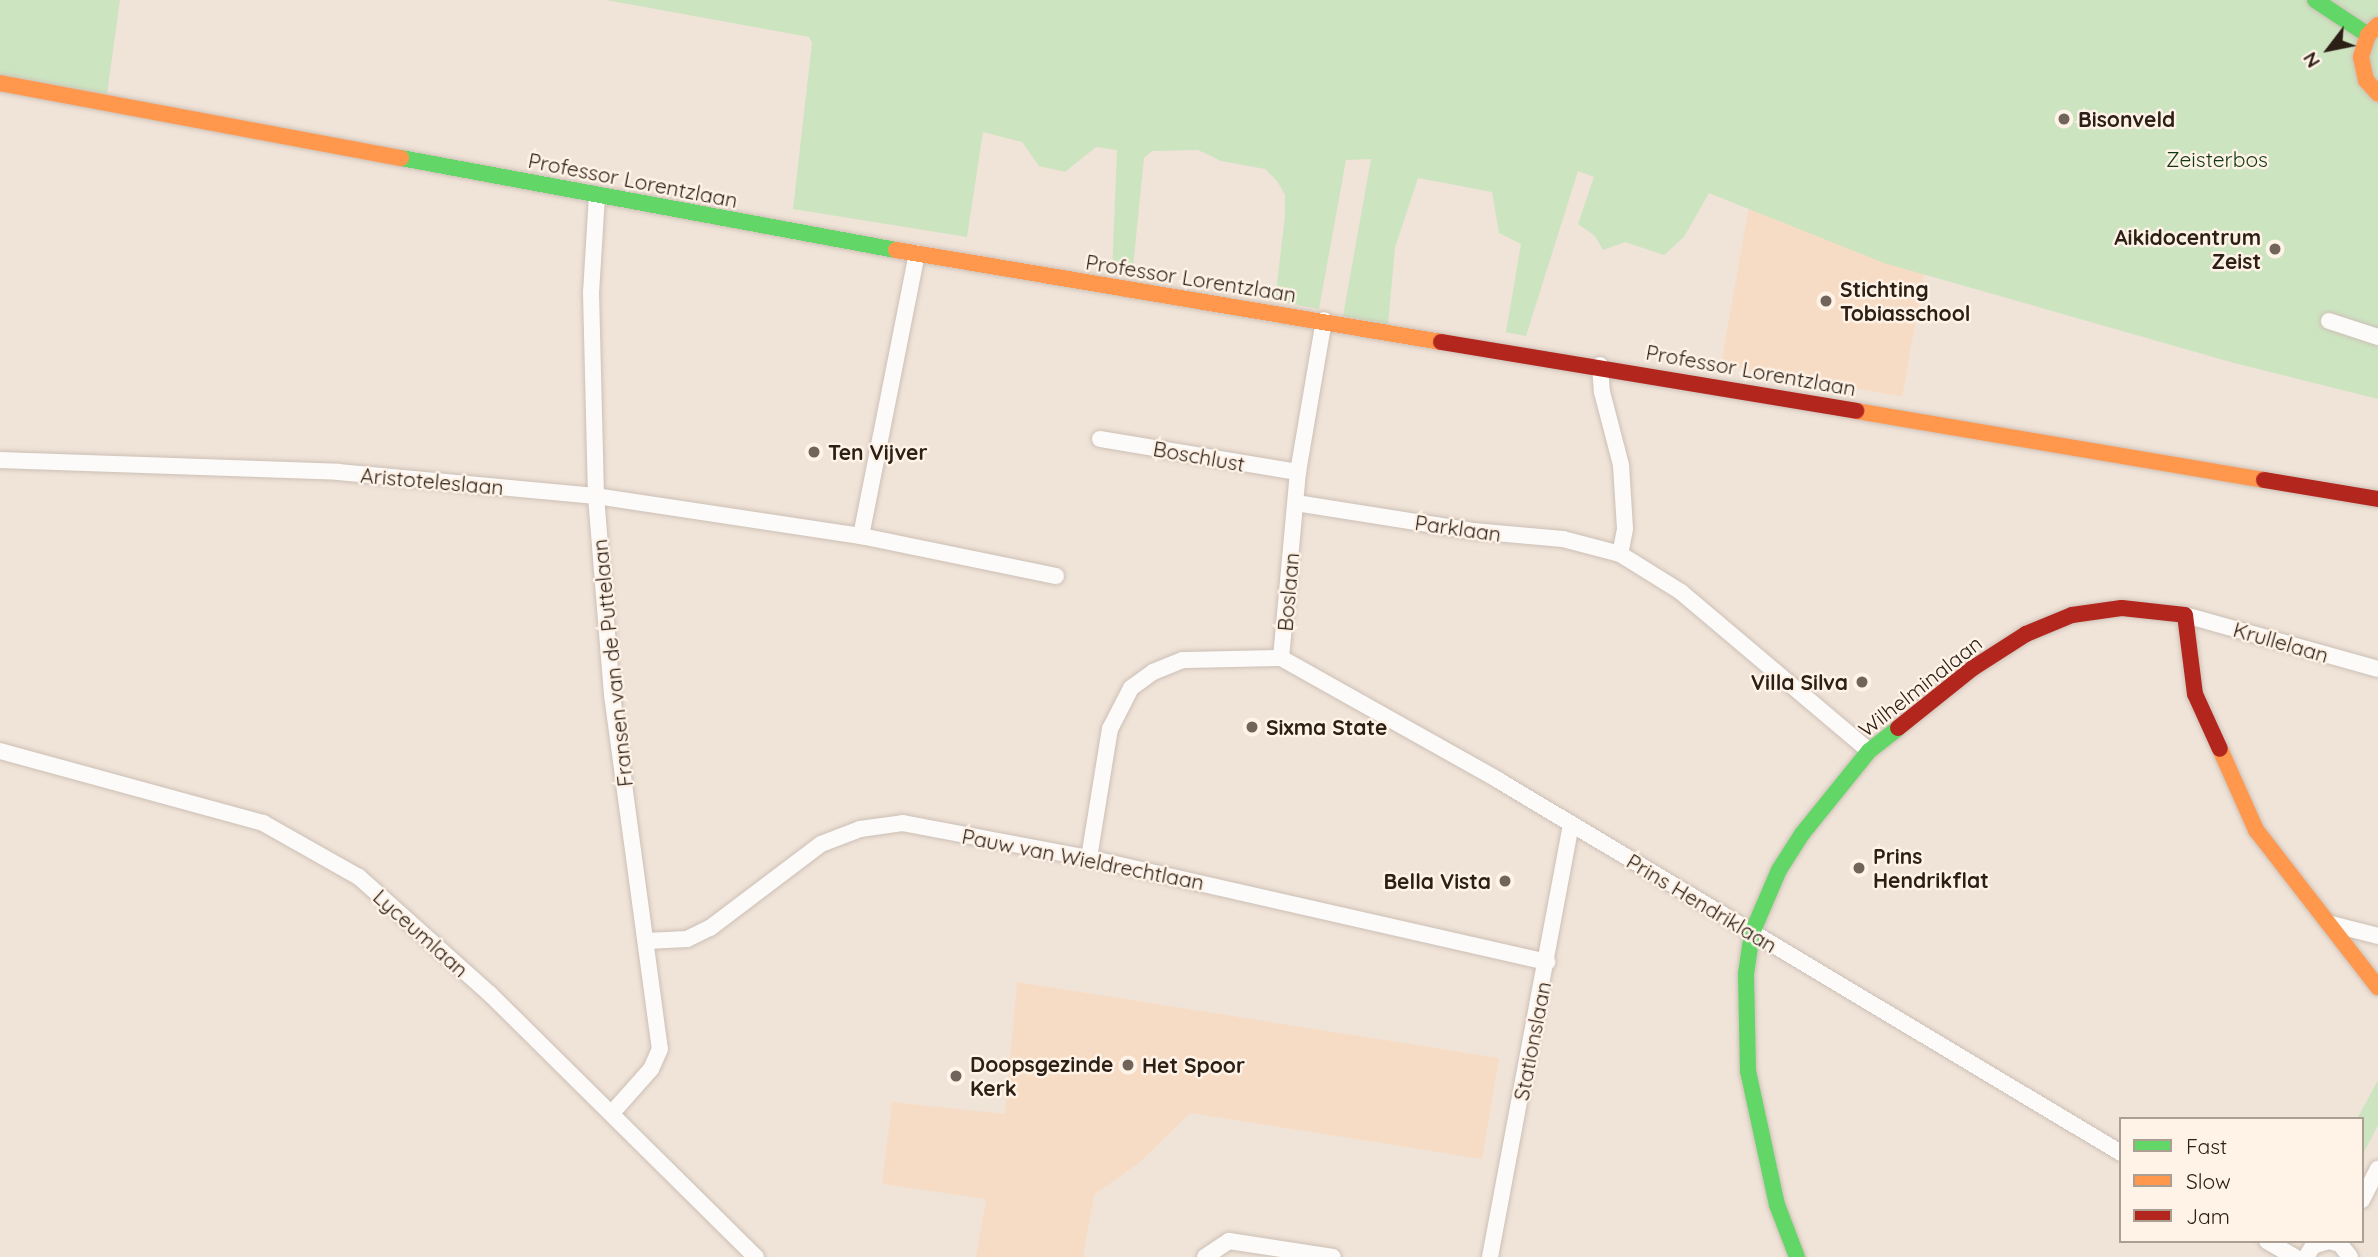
<!DOCTYPE html>
<style>
body{margin:0}
#map{position:relative;width:2378px;height:1257px;overflow:hidden;background:#f0e3d8;font-family:Quicksand,sans-serif}
div>[style]{position:absolute}
[style*='--x']{left:calc(var(--x)*1px);top:calc(var(--y)*1px);width:calc(var(--w)*1px);rotate:calc(var(--a)*1deg)}
.built>*{inset:0;background:#f7dcc5;transform-origin:0 0}
.green>*{inset:0;background:#cde4c1}
.roads{filter:drop-shadow(0 0 2px #ccc0b6) drop-shadow(0 0 2px #ccc0b6)}
.street>*{height:16px;margin:-8px;padding:0 8px;transform-origin:8px;border-radius:8px;background:#fdfbf9}
.fast>*{height:16px;margin:-8px;padding:0 8px;transform-origin:8px;border-radius:8px;background:#63d668}
.slow>*{height:16px;margin:-8px;padding:0 8px;transform-origin:8px;border-radius:8px;background:#ff974d}
.jam>*{height:16px;margin:-8px;padding:0 8px;transform-origin:8px;border-radius:8px;background:#b3261e}
.dots>*{width:19px;height:19px;translate:-50% -50%;box-sizing:border-box;border:4px solid #fff2e7;border-radius:50%}
span{translate:-50% -50%;white-space:nowrap;text-align:center;line-height:1.15;-webkit-text-stroke:5px #fff2e7;paint-order:stroke}
.poi-label{font-size:21px;color:#2c2016;font-weight:700}
.left{translate:0 -50%;text-align:left}
.right{translate:-100% -50%;text-align:right}
.park-label{font-size:21px;color:#103812}
.street-label{font-size:21px;color:#2c2016}
.legend{position:absolute;left:2119px;top:1117px;width:245px;height:126px;box-sizing:border-box;background:#fff2e7;border:2px solid #ab9e93;margin:0;padding:9px 12px;list-style:none;font-size:21px;color:#2c2016}
.legend li{display:flex;align-items:center;gap:14px;height:35px}
.legend b{width:35px;border:2px solid #ab9e93}
.north{position:absolute;left:2294px;top:14px;width:70px;height:70px;-webkit-text-stroke:5px #fff2e7;paint-order:stroke;rotate:238deg;font-size:19px;font-weight:700;line-height:28px;text-align:center;color:#2c2016}
.north::after{content:'';display:block;margin:auto;width:24px;height:32px;background:#2c2016;clip-path:polygon(50% 0,100% 100%,50% 72%,0 100%)}
</style>
<div id="map">
<div class="built">
<div style="left:1749px;top:206px;width:184px;height:161px;rotate:10deg"></div>
<div style="clip-path:polygon(1017px 982px,1499px 1058px,1482px 1159px,1190px 1113px,1140px 1162px,1094px 1195px,1083px 1257px,976px 1257px,986px 1199px,882px 1184px,892px 1102px,1005px 1114px)"></div>
</div>
<div class="green">
<div style="clip-path:polygon(0 0,120px 0,107px 94px,0 77px)"></div>
<div style="clip-path:polygon(606px 0,2378px 0,2378px 399px,2234px 363px,1884px 263px,1709px 193px,1684px 237px,1664px 255px,1625px 242px,1603px 250px,1595px 236px,1578px 224px,1594px 177px,1578px 171px,1526px 336px,1506px 332px,1521px 244px,1499px 233px,1492px 192px,1418px 178px,1395px 248px,1388px 325px,1343px 316px,1371px 159px,1346px 160px,1319px 309px,1275px 301px,1285px 215px,1285px 195px,1277px 181px,1265px 169px,1221px 161px,1198px 150px,1152px 151px,1144px 158px,1132px 277px,1112px 274px,1117px 150px,1096px 147px,1065px 172px,1039px 166px,1022px 142px,983px 132px,967px 237px,793px 209px,812px 43px,809px 37px)"></div>
<div style="clip-path:polygon(2378px 1080px,2378px 1125px,2362px 1156px,2362px 1119px,2357px 1119px)"></div>
</div>
<div class="roads">
<div class="street">
<div style="--x:597;--y:195;--w:97;--a:93.5"></div>
<div style="--x:591;--y:292;--w:204;--a:88.6"></div>
<div style="--x:596;--y:496;--w:200;--a:85.4"></div>
<div style="--x:612;--y:695;--w:357;--a:82.3"></div>
<div style="--x:660;--y:1049;--w:22;--a:114"></div>
<div style="--x:651;--y:1069;--w:59;--a:131.6"></div>
<div style="--x:2329;--y:321;--w:52;--a:18.1"></div>
<div style="--x:1600;--y:365;--w:27;--a:86"></div>
<div style="--x:1602;--y:392;--w:75;--a:75.4"></div>
<div style="--x:1621;--y:465;--w:64;--a:86.4"></div>
<div style="--x:1625;--y:529;--w:25;--a:101"></div>
<div style="--x:1100;--y:439;--w:201;--a:9.5"></div>
<div style="--x:0;--y:460;--w:338;--a:2"></div>
<div style="--x:338;--y:472;--w:259;--a:5.3"></div>
<div style="--x:596;--y:496;--w:268;--a:8.6"></div>
<div style="--x:861;--y:536;--w:199;--a:11.6"></div>
<div style="--x:1296;--y:503;--w:179;--a:9"></div>
<div style="--x:1473;--y:531;--w:90;--a:5.1"></div>
<div style="--x:1563;--y:539;--w:59;--a:14.7"></div>
<div style="--x:1620;--y:554;--w:72;--a:31.9"></div>
<div style="--x:1681;--y:592;--w:246;--a:40.2"></div>
<div style="--x:861;--y:536;--w:288;--a:-78.8"></div>
<div style="--x:2185;--y:615;--w:200;--a:15.6"></div>
<div style="--x:1281;--y:658;--w:249;--a:29.3"></div>
<div style="--x:1498;--y:780;--w:726;--a:30.91"></div>
<div style="--x:1281;--y:658;--w:187;--a:-84.8"></div>
<div style="--x:1298;--y:472;--w:154;--a:-80.3"></div>
<div style="--x:0;--y:751;--w:273;--a:15.3"></div>
<div style="--x:263;--y:823;--w:110;--a:29.4"></div>
<div style="--x:359;--y:877;--w:176;--a:41.8"></div>
<div style="--x:490;--y:994;--w:374;--a:44.7"></div>
<div style="--x:1089;--y:858;--w:131;--a:-80.8"></div>
<div style="--x:1110;--y:729;--w:46;--a:-62.9"></div>
<div style="--x:1131;--y:688;--w:27;--a:-36"></div>
<div style="--x:1153;--y:672;--w:32;--a:-22"></div>
<div style="--x:1183;--y:660;--w:98;--a:-1.2"></div>
<div style="--x:2331;--y:924;--w:49;--a:14.3"></div>
<div style="--x:646;--y:941;--w:41;--a:-2.8"></div>
<div style="--x:687;--y:939;--w:25;--a:-26"></div>
<div style="--x:710;--y:928;--w:139;--a:-37.1"></div>
<div style="--x:821;--y:844;--w:42;--a:-21"></div>
<div style="--x:860;--y:829;--w:43;--a:-7.9"></div>
<div style="--x:903;--y:823;--w:189;--a:10.7"></div>
<div style="--x:1089;--y:858;--w:470;--a:12.8"></div>
<div style="--x:2362;--y:1200;--w:35;--a:-63"></div>
<div style="--x:2267;--y:1241;--w:32;--a:30"></div>
<div style="--x:2329;--y:1241;--w:11;--a:15"></div>
<div style="--x:2340;--y:1244;--w:16;--a:52"></div>
<div style="--x:1205;--y:1257;--w:29;--a:-34"></div>
<div style="--x:1229;--y:1241;--w:105;--a:8.7"></div>
<div style="--x:1490;--y:1257;--w:440;--a:-79.4"></div>
<div style="--x:2306;--y:1257;--w:13;--a:-58"></div>
<div style="--x:2313;--y:1246;--w:16;--a:-18"></div>
</div>
<div class="fast">
<div style="--x:2315;--y:0;--w:64;--a:33.4"></div>
<div style="--x:401;--y:158;--w:503;--a:10.53"></div>
<div style="--x:1797;--y:1257;--w:56;--a:-111"></div>
<div style="--x:1777;--y:1205;--w:137;--a:-102.2"></div>
<div style="--x:1748;--y:1071;--w:97;--a:-91.2"></div>
<div style="--x:1746;--y:974;--w:41;--a:-81.7"></div>
<div style="--x:1752;--y:933;--w:69;--a:-66.8"></div>
<div style="--x:1779;--y:870;--w:43;--a:-57.4"></div>
<div style="--x:1802;--y:834;--w:107;--a:-51.1"></div>
<div style="--x:1869;--y:751;--w:37;--a:-38"></div>
</div>
<div class="slow">
<div style="--x:2378;--y:25;--w:14;--a:135"></div>
<div style="--x:2368;--y:35;--w:23;--a:108"></div>
<div style="--x:2361;--y:57;--w:24;--a:78"></div>
<div style="--x:2366;--y:80;--w:18;--a:49"></div>
<div style="--x:0;--y:83;--w:408;--a:10.6"></div>
<div style="--x:896;--y:250;--w:553;--a:9.58"></div>
<div style="--x:1856;--y:411;--w:414;--a:9.6"></div>
<div style="--x:2220;--y:749;--w:89;--a:66"></div>
<div style="--x:2256;--y:830;--w:199;--a:52.2"></div>
</div>
<div class="jam">
<div style="--x:1441;--y:342;--w:421;--a:9.4"></div>
<div style="--x:2264;--y:480;--w:116;--a:9.5"></div>
<div style="--x:1898;--y:728;--w:96;--a:-38.7"></div>
<div style="--x:1973;--y:668;--w:63;--a:-32.7"></div>
<div style="--x:2026;--y:634;--w:50;--a:-22.4"></div>
<div style="--x:2072;--y:615;--w:50;--a:-8"></div>
<div style="--x:2122;--y:608;--w:63;--a:6.3"></div>
<div style="--x:2185;--y:615;--w:80;--a:82.8"></div>
<div style="--x:2195;--y:694;--w:60;--a:65.6"></div>
</div>
</div>
<div class="dots">
<div style="left:2064px;top:119px;background:#71645a"></div>
<div style="left:2275px;top:249px;background:#71645a"></div>
<div style="left:1826px;top:301px;background:#71645a"></div>
<div style="left:814px;top:452px;background:#71645a"></div>
<div style="left:1862px;top:682px;background:#71645a"></div>
<div style="left:1252px;top:727px;background:#71645a"></div>
<div style="left:1859px;top:868px;background:#71645a"></div>
<div style="left:1505px;top:881px;background:#71645a"></div>
<div style="left:1128px;top:1065px;background:#71645a"></div>
<div style="left:956px;top:1076px;background:#71645a"></div>
</div>
<div class="poi-label">
<span class="left" style="left:2078px;top:119px">Bisonveld</span>
<span class="right" style="left:2261px;top:249px">Aikidocentrum<br>Zeist</span>
<span class="left" style="left:1840px;top:301px">Stichting<br>Tobiasschool</span>
<span class="left" style="left:828px;top:452px">Ten Vijver</span>
<span class="right" style="left:1848px;top:682px">Villa Silva</span>
<span class="left" style="left:1266px;top:727px">Sixma State</span>
<span class="left" style="left:1873px;top:868px">Prins<br>Hendrikflat</span>
<span class="right" style="left:1491px;top:881px">Bella Vista</span>
<span class="left" style="left:970px;top:1076px">Doopsgezinde<br>Kerk</span>
<span class="left" style="left:1142px;top:1065px">Het Spoor</span>
</div>
<div class="park-label">
<span style="left:2217px;top:159px">Zeisterbos</span>
</div>
<div class="street-label">
<span style="left:633px;top:180px;rotate:11deg">Professor Lorentzlaan</span>
<span style="left:1191px;top:278px;rotate:9deg">Professor Lorentzlaan</span>
<span style="left:1751px;top:370px;rotate:10deg">Professor Lorentzlaan</span>
<span style="left:1199px;top:456px;rotate:10deg">Boschlust</span>
<span style="left:432px;top:481px;rotate:5deg">Aristoteleslaan</span>
<span style="left:1458px;top:528px;rotate:8deg">Parklaan</span>
<span style="left:1288px;top:592px;rotate:-85deg">Boslaan</span>
<span style="left:2281px;top:642px;rotate:16deg">Krullelaan</span>
<span style="left:612px;top:663px;rotate:-96deg">Fransen van de Puttelaan</span>
<span style="left:1920px;top:686px;rotate:-38deg">Wilhelminalaan</span>
<span style="left:1083px;top:859px;rotate:11deg">Pauw van Wieldrechtlaan</span>
<span style="left:1702px;top:903px;rotate:31deg">Prins Hendriklaan</span>
<span style="left:421px;top:933px;rotate:42deg">Lyceumlaan</span>
<span style="left:1532px;top:1041px;rotate:-79deg">Stationslaan</span>
</div>
<ul class="legend">
<li><b style="height:9px;background:#63d668"></b>Fast</li>
<li><b style="height:9px;background:#ff974d"></b>Slow</li>
<li><b style="height:9px;background:#b3261e"></b>Jam</li>
</ul>
<div class="north">N</div>
</div>
